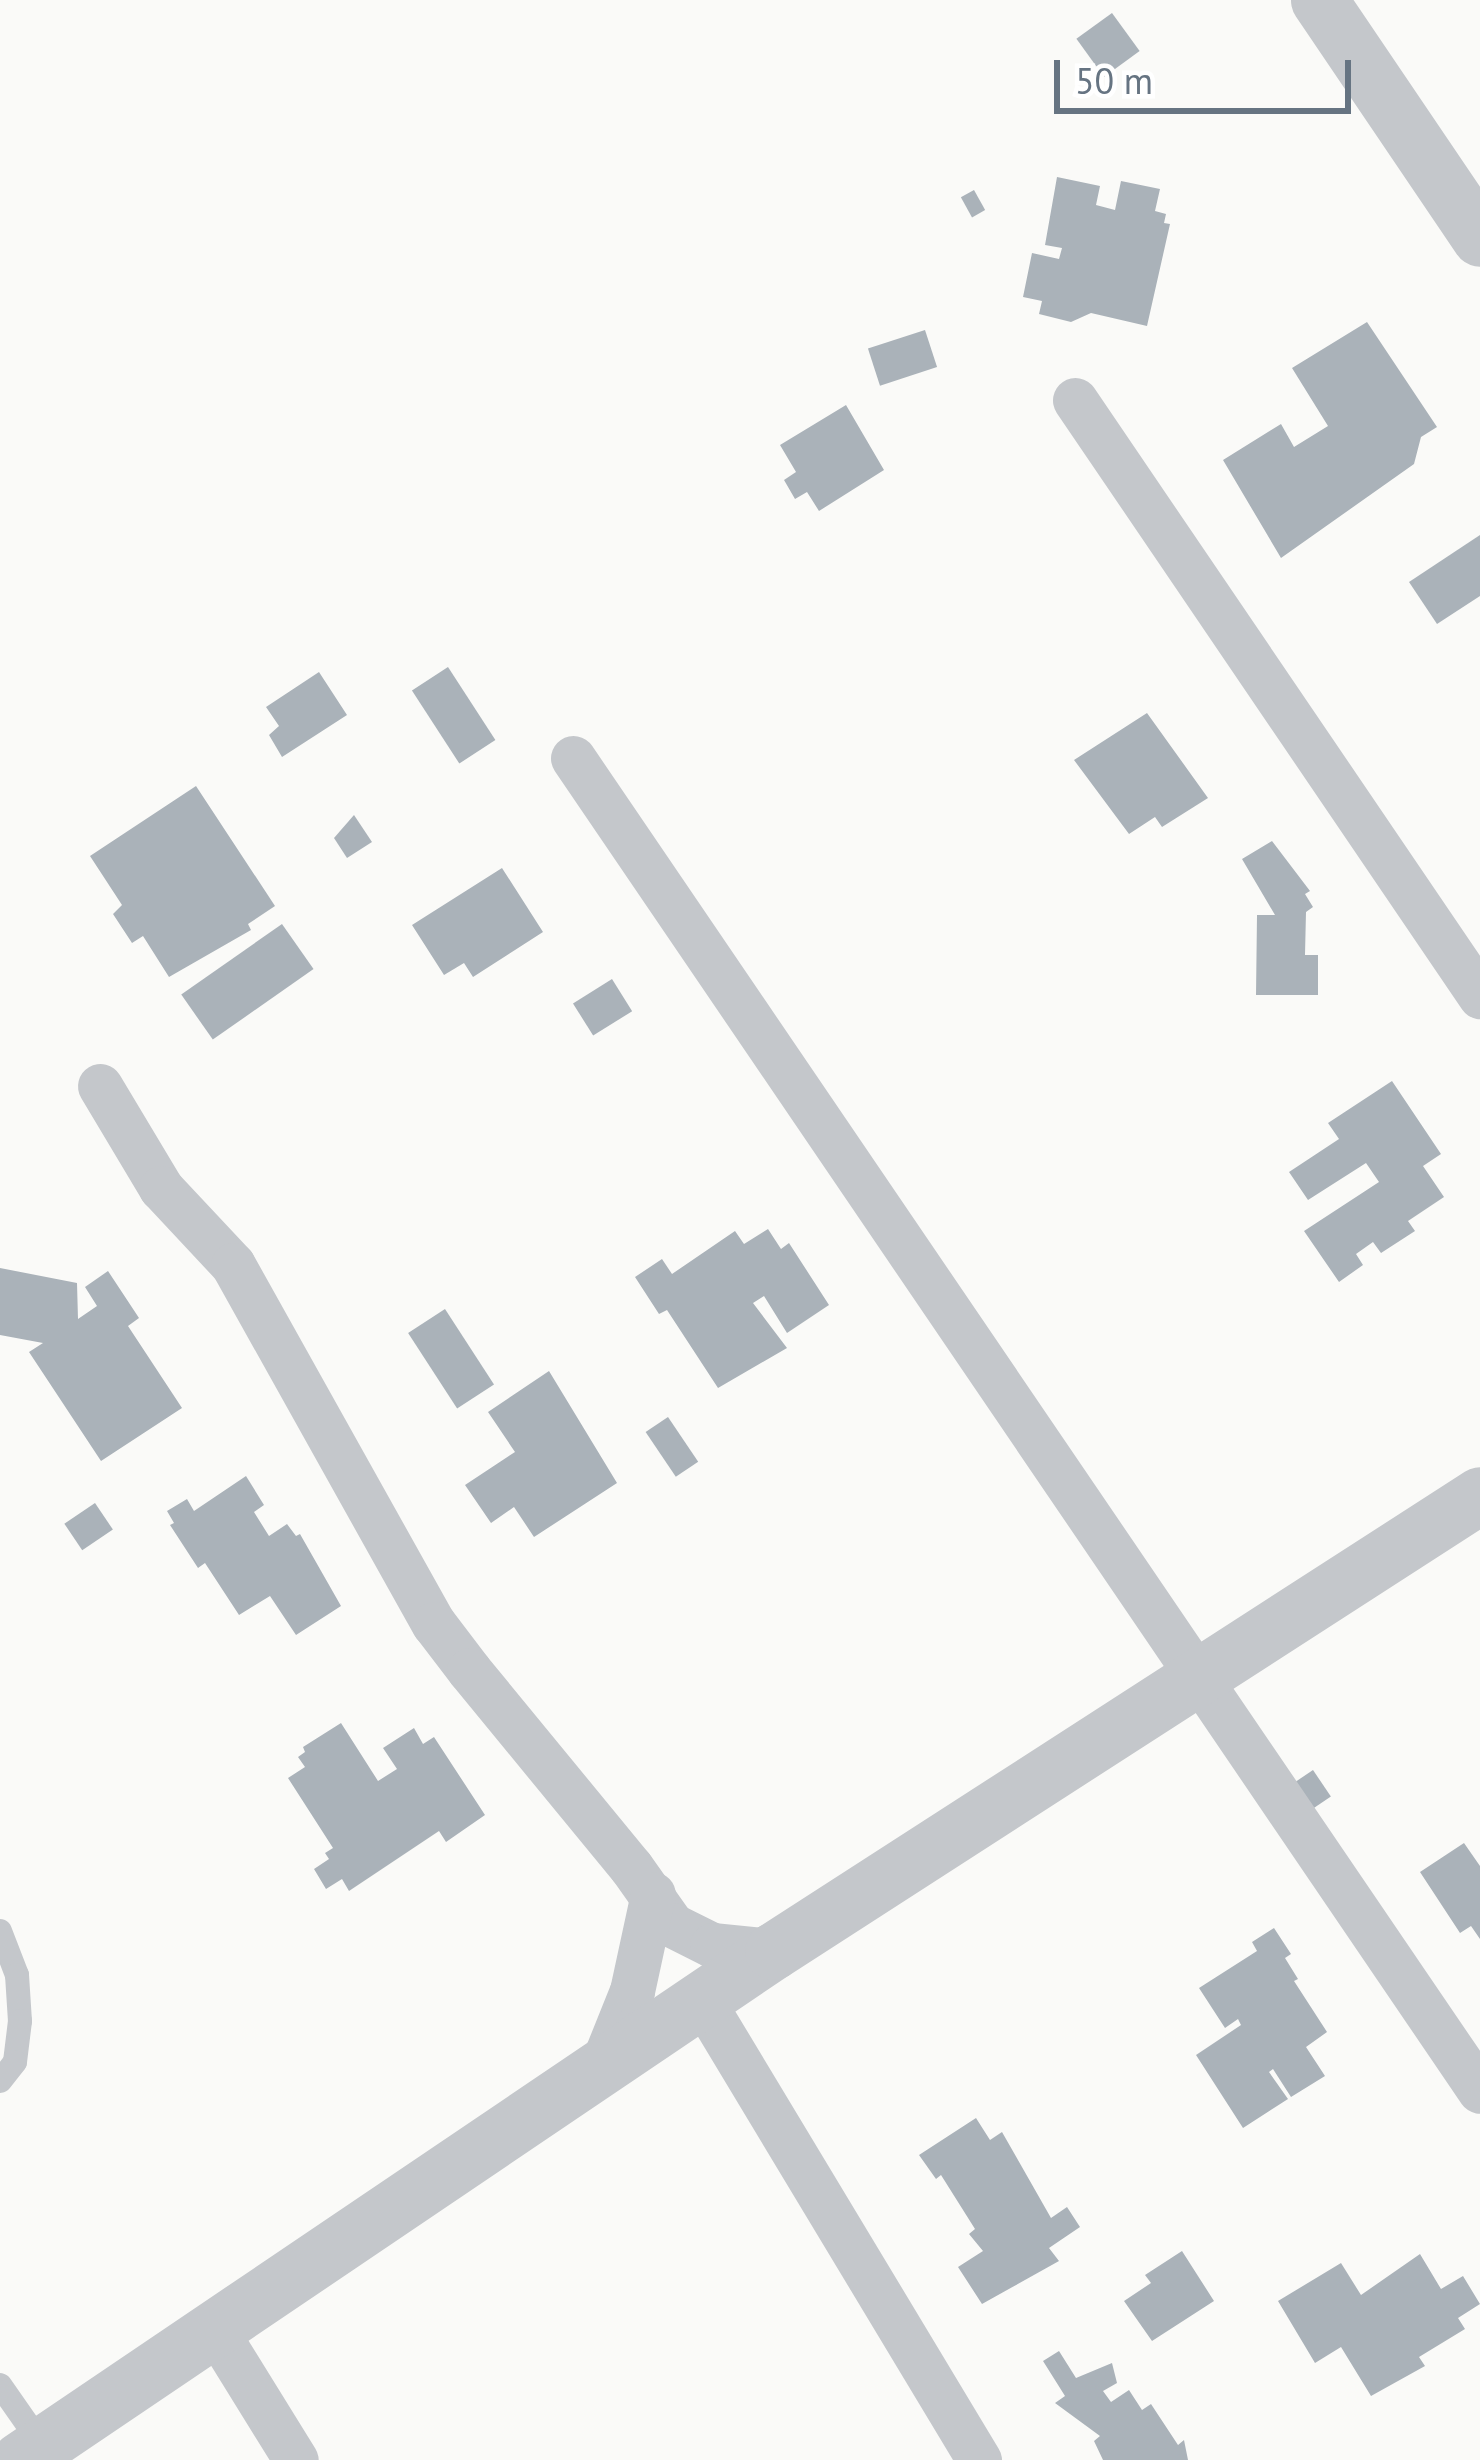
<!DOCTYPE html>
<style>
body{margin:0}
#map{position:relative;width:1480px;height:2460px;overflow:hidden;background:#fafaf8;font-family:"PT Sans",sans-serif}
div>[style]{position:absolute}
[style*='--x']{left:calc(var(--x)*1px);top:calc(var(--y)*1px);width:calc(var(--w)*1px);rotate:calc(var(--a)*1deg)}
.building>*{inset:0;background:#aab2b9;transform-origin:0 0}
.service>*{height:24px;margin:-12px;padding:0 12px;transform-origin:12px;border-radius:12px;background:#c4c7cb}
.minor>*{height:45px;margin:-22.5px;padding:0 22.5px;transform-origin:22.5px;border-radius:22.5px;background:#c4c7cb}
.tertiary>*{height:57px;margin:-28.5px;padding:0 28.5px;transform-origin:28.5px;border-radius:28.5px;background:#c4c7cb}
span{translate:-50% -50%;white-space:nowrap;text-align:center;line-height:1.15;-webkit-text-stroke:12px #fff;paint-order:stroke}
.scale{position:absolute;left:1054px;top:60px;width:297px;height:54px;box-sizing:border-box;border:6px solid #667482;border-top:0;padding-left:15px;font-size:36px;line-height:42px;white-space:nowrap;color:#667482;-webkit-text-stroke:9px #fff;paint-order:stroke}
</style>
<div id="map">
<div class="building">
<div style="left:1112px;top:13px;width:47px;height:44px;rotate:54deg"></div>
<div style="clip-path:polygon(1057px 177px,1100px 186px,1096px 205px,1115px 210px,1121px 181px,1160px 189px,1155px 211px,1166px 214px,1164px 223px,1170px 224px,1147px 326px,1091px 313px,1071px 322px,1039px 314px,1042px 301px,1023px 297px,1032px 253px,1059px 259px,1062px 248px,1045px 245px)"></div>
<div style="left:974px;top:190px;width:23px;height:15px;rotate:61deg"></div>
<div style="clip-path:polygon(1367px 322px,1437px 427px,1421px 437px,1414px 464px,1281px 558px,1223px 460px,1281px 424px,1294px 447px,1328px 426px,1292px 368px)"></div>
<div style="left:925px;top:330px;width:39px;height:60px;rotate:72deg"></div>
<div style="clip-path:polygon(846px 405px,884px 470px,819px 511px,807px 492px,795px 499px,784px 480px,796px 472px,780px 445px)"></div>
<div style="clip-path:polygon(1480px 535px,1480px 596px,1437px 624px,1409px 582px)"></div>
<div style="left:448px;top:667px;width:87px;height:43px;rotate:57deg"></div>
<div style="clip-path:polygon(319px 672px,347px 715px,282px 757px,269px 735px,279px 726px,266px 707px)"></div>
<div style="clip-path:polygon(1147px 713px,1208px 798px,1162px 827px,1155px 817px,1129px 834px,1074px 760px)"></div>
<div style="clip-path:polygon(196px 786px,275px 906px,248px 924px,251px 930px,169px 977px,143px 936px,132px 943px,113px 914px,122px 905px,90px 856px)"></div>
<div style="clip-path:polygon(354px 815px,372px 842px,347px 858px,334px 838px)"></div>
<div style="clip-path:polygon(1272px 841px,1310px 891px,1305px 894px,1313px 907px,1306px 912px,1305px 955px,1318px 955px,1318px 995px,1256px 995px,1257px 915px,1275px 915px,1242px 859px)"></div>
<div style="clip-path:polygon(502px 868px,543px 932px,473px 977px,464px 963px,444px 975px,412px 925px)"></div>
<div style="left:282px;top:924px;width:55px;height:123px;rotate:55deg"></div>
<div style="left:612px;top:979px;width:38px;height:46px;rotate:58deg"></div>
<div style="clip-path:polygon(1392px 1081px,1441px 1154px,1423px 1166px,1444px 1197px,1408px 1221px,1415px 1231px,1381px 1253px,1373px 1242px,1356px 1254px,1363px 1265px,1339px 1282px,1304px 1231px,1379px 1182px,1366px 1163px,1308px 1200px,1289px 1172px,1339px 1139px,1328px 1123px)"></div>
<div style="clip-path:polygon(768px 1229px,781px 1249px,789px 1243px,829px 1305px,787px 1333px,764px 1296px,753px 1303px,787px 1348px,718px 1388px,667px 1310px,659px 1314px,635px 1277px,662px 1259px,672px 1274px,735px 1231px,744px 1244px)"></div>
<div style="clip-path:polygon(0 1268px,77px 1283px,78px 1319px,97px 1306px,85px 1287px,108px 1271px,139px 1318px,128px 1326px,182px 1408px,101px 1461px,29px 1352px,43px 1343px,0 1335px)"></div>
<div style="left:445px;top:1309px;width:90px;height:44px;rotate:57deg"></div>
<div style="clip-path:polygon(549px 1371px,617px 1483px,534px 1537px,514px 1507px,491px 1523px,465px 1485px,515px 1452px,488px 1412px)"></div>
<div style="left:668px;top:1417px;width:54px;height:27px;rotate:56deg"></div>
<div style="clip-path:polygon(246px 1476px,264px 1505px,254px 1512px,269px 1536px,287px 1524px,296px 1536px,300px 1534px,341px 1606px,296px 1635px,270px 1596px,239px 1615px,205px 1563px,198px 1568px,170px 1525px,174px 1523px,167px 1511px,187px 1499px,194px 1511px)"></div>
<div style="left:95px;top:1503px;width:32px;height:37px;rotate:56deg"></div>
<div style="clip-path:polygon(341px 1723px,378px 1781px,397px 1769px,383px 1748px,414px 1728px,423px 1744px,434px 1737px,485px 1815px,446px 1842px,439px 1831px,349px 1891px,342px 1879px,326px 1889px,314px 1869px,329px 1859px,325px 1853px,333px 1848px,288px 1778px,305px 1767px,298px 1757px,305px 1752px,303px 1747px)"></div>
<div style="left:1313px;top:1770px;width:32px;height:33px;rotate:56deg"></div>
<div style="clip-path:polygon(1464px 1843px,1480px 1866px,1480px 1939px,1471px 1926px,1460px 1933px,1420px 1872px)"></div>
<div style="clip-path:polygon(1274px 1928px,1291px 1954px,1285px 1958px,1298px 1979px,1294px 1981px,1327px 2032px,1306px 2047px,1325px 2076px,1291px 2097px,1273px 2069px,1269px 2072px,1288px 2099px,1243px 2128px,1196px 2055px,1241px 2025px,1238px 2019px,1225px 2028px,1199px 1988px,1257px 1951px,1252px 1942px)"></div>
<div style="clip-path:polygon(976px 2118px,990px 2140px,1002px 2132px,1051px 2218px,1067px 2207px,1080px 2227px,1049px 2248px,1059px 2261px,982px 2304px,958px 2267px,983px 2251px,969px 2234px,975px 2229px,941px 2175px,936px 2179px,919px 2155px)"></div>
<div style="clip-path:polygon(1182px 2251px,1214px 2301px,1152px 2341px,1124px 2301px,1151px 2283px,1145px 2275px)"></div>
<div style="clip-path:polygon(1420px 2254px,1441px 2289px,1463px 2276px,1480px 2304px,1458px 2318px,1465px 2329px,1419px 2357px,1425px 2366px,1371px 2396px,1341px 2347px,1315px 2363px,1278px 2301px,1341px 2263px,1361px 2295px)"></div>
<div style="clip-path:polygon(1059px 2351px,1076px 2378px,1112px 2363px,1117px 2383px,1103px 2391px,1111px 2402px,1129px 2390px,1142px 2410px,1151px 2404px,1178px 2445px,1184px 2440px,1188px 2460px,1103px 2460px,1094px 2441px,1100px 2436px,1055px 2403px,1065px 2396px,1043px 2361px)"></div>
</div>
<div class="service">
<div style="--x:0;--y:1931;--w:47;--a:68.9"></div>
<div style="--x:17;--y:1975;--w:46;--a:86.3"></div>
<div style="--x:20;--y:2021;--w:41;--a:97"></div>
<div style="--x:15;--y:2062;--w:24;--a:128"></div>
<div style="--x:0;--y:2385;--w:73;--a:55"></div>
</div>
<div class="minor">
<div style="--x:1075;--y:400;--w:721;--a:55.8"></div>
<div style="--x:573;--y:758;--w:1612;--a:55.77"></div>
<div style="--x:100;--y:1086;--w:119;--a:59.1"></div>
<div style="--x:161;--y:1188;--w:105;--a:46.9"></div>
<div style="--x:233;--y:1265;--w:411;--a:60.8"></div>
<div style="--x:434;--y:1624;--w:58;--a:52.7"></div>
<div style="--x:469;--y:1670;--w:255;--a:50.6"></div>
<div style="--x:631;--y:1867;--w:71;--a:54.7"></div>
<div style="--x:672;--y:1925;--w:45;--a:26.6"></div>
<div style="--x:712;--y:1945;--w:61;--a:5.6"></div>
<div style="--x:702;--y:2000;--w:537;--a:58.94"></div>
<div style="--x:601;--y:2068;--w:83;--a:-68.1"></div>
<div style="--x:632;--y:1991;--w:99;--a:-77.8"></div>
<div style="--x:214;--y:2328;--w:155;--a:58.2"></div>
</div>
<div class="tertiary">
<div style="--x:1319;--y:0;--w:287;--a:55.9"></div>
<div style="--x:20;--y:2460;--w:909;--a:-34.06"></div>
<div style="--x:773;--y:1951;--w:841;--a:-32.82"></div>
</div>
<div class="scale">50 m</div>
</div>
